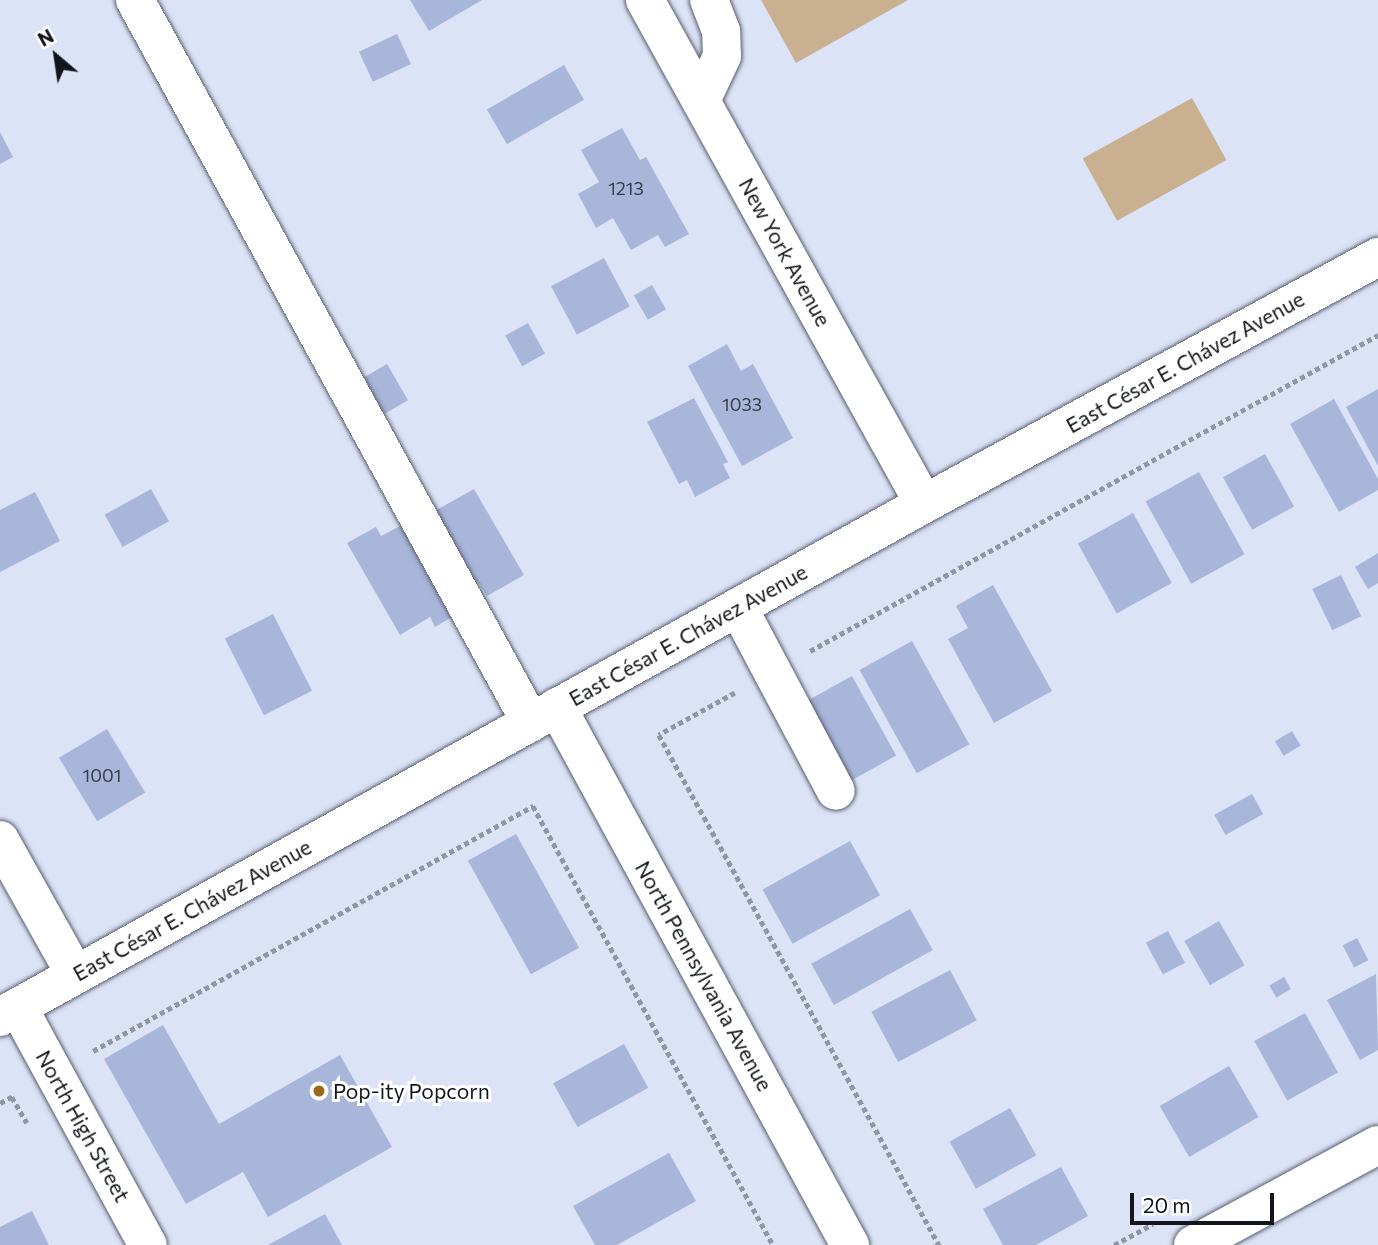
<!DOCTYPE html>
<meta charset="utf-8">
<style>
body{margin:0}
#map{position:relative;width:1378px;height:1245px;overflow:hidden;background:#dce3f7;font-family:Commissioner,sans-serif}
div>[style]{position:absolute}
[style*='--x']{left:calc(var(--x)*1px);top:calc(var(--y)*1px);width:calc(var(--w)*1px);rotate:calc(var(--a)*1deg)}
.green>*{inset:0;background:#c9b091;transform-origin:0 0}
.building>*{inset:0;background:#a8b6da;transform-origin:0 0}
.path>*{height:4.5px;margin-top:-2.25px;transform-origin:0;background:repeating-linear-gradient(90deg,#9196a5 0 5px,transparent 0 8.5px)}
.roads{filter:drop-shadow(0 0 2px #595f70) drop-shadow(0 0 2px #595f70)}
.minor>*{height:38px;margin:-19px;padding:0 19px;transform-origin:19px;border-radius:19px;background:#fff}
.dots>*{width:19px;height:19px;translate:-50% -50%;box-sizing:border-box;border:4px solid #fff;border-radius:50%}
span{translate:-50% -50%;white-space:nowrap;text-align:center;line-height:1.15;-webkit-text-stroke:6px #fff;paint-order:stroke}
.number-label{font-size:18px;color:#383d4b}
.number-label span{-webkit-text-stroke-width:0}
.street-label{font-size:21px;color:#12151b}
.poi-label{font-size:21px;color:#12151b}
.left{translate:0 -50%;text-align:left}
.north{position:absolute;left:21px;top:21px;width:70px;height:70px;-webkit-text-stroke:5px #fff;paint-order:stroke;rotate:331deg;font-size:19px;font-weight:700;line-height:28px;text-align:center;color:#12151b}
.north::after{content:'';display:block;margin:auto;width:24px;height:32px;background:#12151b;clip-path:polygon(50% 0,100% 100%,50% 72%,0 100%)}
.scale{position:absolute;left:1130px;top:1193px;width:144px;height:32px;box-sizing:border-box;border:4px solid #12151b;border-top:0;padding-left:9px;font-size:21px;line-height:24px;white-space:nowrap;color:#12151b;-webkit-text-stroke:5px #fff;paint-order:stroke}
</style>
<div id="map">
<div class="green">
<div style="clip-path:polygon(761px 0,908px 0,796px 63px)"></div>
<div style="left:1192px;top:98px;width:71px;height:125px;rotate:61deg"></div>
</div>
<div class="building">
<div style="clip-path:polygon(410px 0,482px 0,429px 31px)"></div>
<div style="left:397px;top:34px;width:33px;height:42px;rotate:65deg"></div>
<div style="left:564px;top:65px;width:40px;height:89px;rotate:60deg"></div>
<div style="clip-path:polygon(622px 128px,640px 160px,646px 157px,689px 234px,665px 247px,658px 235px,631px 250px,613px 218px,596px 228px,578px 194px,599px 182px,581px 150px)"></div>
<div style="clip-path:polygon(0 132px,13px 157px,0 164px)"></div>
<div style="left:604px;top:258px;width:55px;height:60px;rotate:62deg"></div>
<div style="left:652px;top:285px;width:28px;height:21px;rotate:60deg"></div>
<div style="left:528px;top:323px;width:35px;height:26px;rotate:61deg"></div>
<div style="clip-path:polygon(727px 344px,741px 371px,753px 364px,793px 438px,742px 466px,688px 366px)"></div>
<div style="left:387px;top:364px;width:42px;height:35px;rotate:60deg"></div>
<div style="clip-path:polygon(1378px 389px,1378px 466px,1346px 407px)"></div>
<div style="clip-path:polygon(694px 398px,728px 462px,723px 464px,730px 478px,695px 497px,687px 480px,679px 484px,647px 422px)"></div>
<div style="clip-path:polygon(1334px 399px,1378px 479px,1378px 490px,1339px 512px,1290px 424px)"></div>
<div style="left:1265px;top:454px;width:60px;height:48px;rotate:61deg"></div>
<div style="left:1199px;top:472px;width:94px;height:61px;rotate:61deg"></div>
<div style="left:151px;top:489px;width:37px;height:53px;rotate:61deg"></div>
<div style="clip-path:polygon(474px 489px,524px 575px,487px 596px,478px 582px,470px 588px,433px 512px)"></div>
<div style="clip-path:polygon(35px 492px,60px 541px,0 572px,0 510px)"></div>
<div style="left:1133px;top:513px;width:80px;height:63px;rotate:61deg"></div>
<div style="clip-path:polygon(408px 522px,460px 612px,435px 627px,430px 617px,400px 635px,347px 543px,376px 527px,381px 536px)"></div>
<div style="clip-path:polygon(1378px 553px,1378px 583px,1368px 589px,1355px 567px)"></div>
<div style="left:1341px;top:575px;width:46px;height:32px;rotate:64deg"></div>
<div style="clip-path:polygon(993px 585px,1052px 691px,994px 723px,948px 639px,968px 628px,956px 606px)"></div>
<div style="left:273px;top:614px;width:86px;height:54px;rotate:63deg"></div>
<div style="left:912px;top:641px;width:118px;height:60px;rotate:61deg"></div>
<div style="left:852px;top:676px;width:91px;height:62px;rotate:61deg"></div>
<div style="left:107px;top:729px;width:74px;height:56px;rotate:59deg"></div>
<div style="left:1292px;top:731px;width:17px;height:20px;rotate:59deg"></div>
<div style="left:1252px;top:794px;width:23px;height:43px;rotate:61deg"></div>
<div style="left:516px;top:834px;width:130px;height:55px;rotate:61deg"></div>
<div style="left:850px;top:841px;width:62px;height:100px;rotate:61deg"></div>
<div style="left:910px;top:909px;width:47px;height:113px;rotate:61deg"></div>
<div style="left:1219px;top:921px;width:51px;height:40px;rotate:60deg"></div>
<div style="left:1168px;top:931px;width:36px;height:25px;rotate:62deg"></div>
<div style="left:1357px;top:938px;width:25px;height:16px;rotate:63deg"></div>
<div style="left:950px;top:970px;width:57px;height:89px;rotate:62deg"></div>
<div style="clip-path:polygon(1376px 974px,1378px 1050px,1360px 1060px,1327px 1000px)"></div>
<div style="left:1284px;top:977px;width:14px;height:17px;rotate:60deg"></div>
<div style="left:1305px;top:1013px;width:68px;height:58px;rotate:61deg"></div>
<div style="clip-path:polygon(163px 1025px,219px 1124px,340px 1055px,392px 1147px,268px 1217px,243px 1172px,186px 1204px,104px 1059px)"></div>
<div style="left:624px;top:1044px;width:50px;height:81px;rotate:61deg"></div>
<div style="left:1229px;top:1066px;width:59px;height:80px;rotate:60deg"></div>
<div style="left:1010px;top:1108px;width:54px;height:69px;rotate:61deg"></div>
<div style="clip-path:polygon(669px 1153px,696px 1201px,617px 1245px,595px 1245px,573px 1206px)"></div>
<div style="clip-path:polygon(1061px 1167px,1088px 1216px,1036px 1245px,1003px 1245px,983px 1209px)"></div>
<div style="clip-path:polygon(32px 1211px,49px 1245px,0 1245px,0 1227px)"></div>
<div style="clip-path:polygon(325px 1214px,342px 1245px,268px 1245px)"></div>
</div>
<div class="path">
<div style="--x:810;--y:651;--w:650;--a:-29.09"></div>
<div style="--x:735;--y:693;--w:87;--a:151.1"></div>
<div style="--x:659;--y:735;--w:582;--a:61.23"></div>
<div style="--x:93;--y:1051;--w:504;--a:-29.11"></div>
<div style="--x:533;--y:806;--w:500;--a:61.33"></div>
<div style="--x:12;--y:1097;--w:30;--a:60"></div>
<div style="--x:0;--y:1103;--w:17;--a:-28"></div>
<div style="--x:1114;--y:1245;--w:44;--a:-28.3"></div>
</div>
<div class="roads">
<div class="minor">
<div style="--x:135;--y:0;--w:824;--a:61.29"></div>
<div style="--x:645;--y:0;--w:576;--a:61.03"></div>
<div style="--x:701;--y:101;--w:50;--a:-65"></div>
<div style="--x:722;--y:56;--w:25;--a:-92"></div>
<div style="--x:721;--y:31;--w:33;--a:-111"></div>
<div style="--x:738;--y:607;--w:208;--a:62"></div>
<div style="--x:557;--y:707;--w:613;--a:61.43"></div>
<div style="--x:0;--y:840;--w:154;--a:60.8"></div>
<div style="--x:18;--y:1007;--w:271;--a:61.4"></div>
<div style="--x:0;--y:1017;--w:1057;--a:-29.04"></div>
<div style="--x:924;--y:504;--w:517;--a:-28.55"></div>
<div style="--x:1193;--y:1245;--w:210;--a:-28.4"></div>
</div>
</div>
<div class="dots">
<div style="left:319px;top:1091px;background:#9a681d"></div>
</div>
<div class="number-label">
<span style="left:626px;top:188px">1213</span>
<span style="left:742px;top:404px">1033</span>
<span style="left:102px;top:775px">1001</span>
</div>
<div class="street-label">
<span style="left:785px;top:252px;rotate:61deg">New York Avenue</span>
<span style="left:1185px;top:362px;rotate:-29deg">East César E. Chávez Avenue</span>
<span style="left:688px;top:635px;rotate:-29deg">East César E. Chávez Avenue</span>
<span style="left:192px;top:910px;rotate:-29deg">East César E. Chávez Avenue</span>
<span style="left:704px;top:976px;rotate:61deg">North Pennsylvania Avenue</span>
<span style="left:83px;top:1126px;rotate:61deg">North High Street</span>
</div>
<div class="poi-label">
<span class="left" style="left:333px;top:1091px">Pop-ity Popcorn</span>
</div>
<div class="north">N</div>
<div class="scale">20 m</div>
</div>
